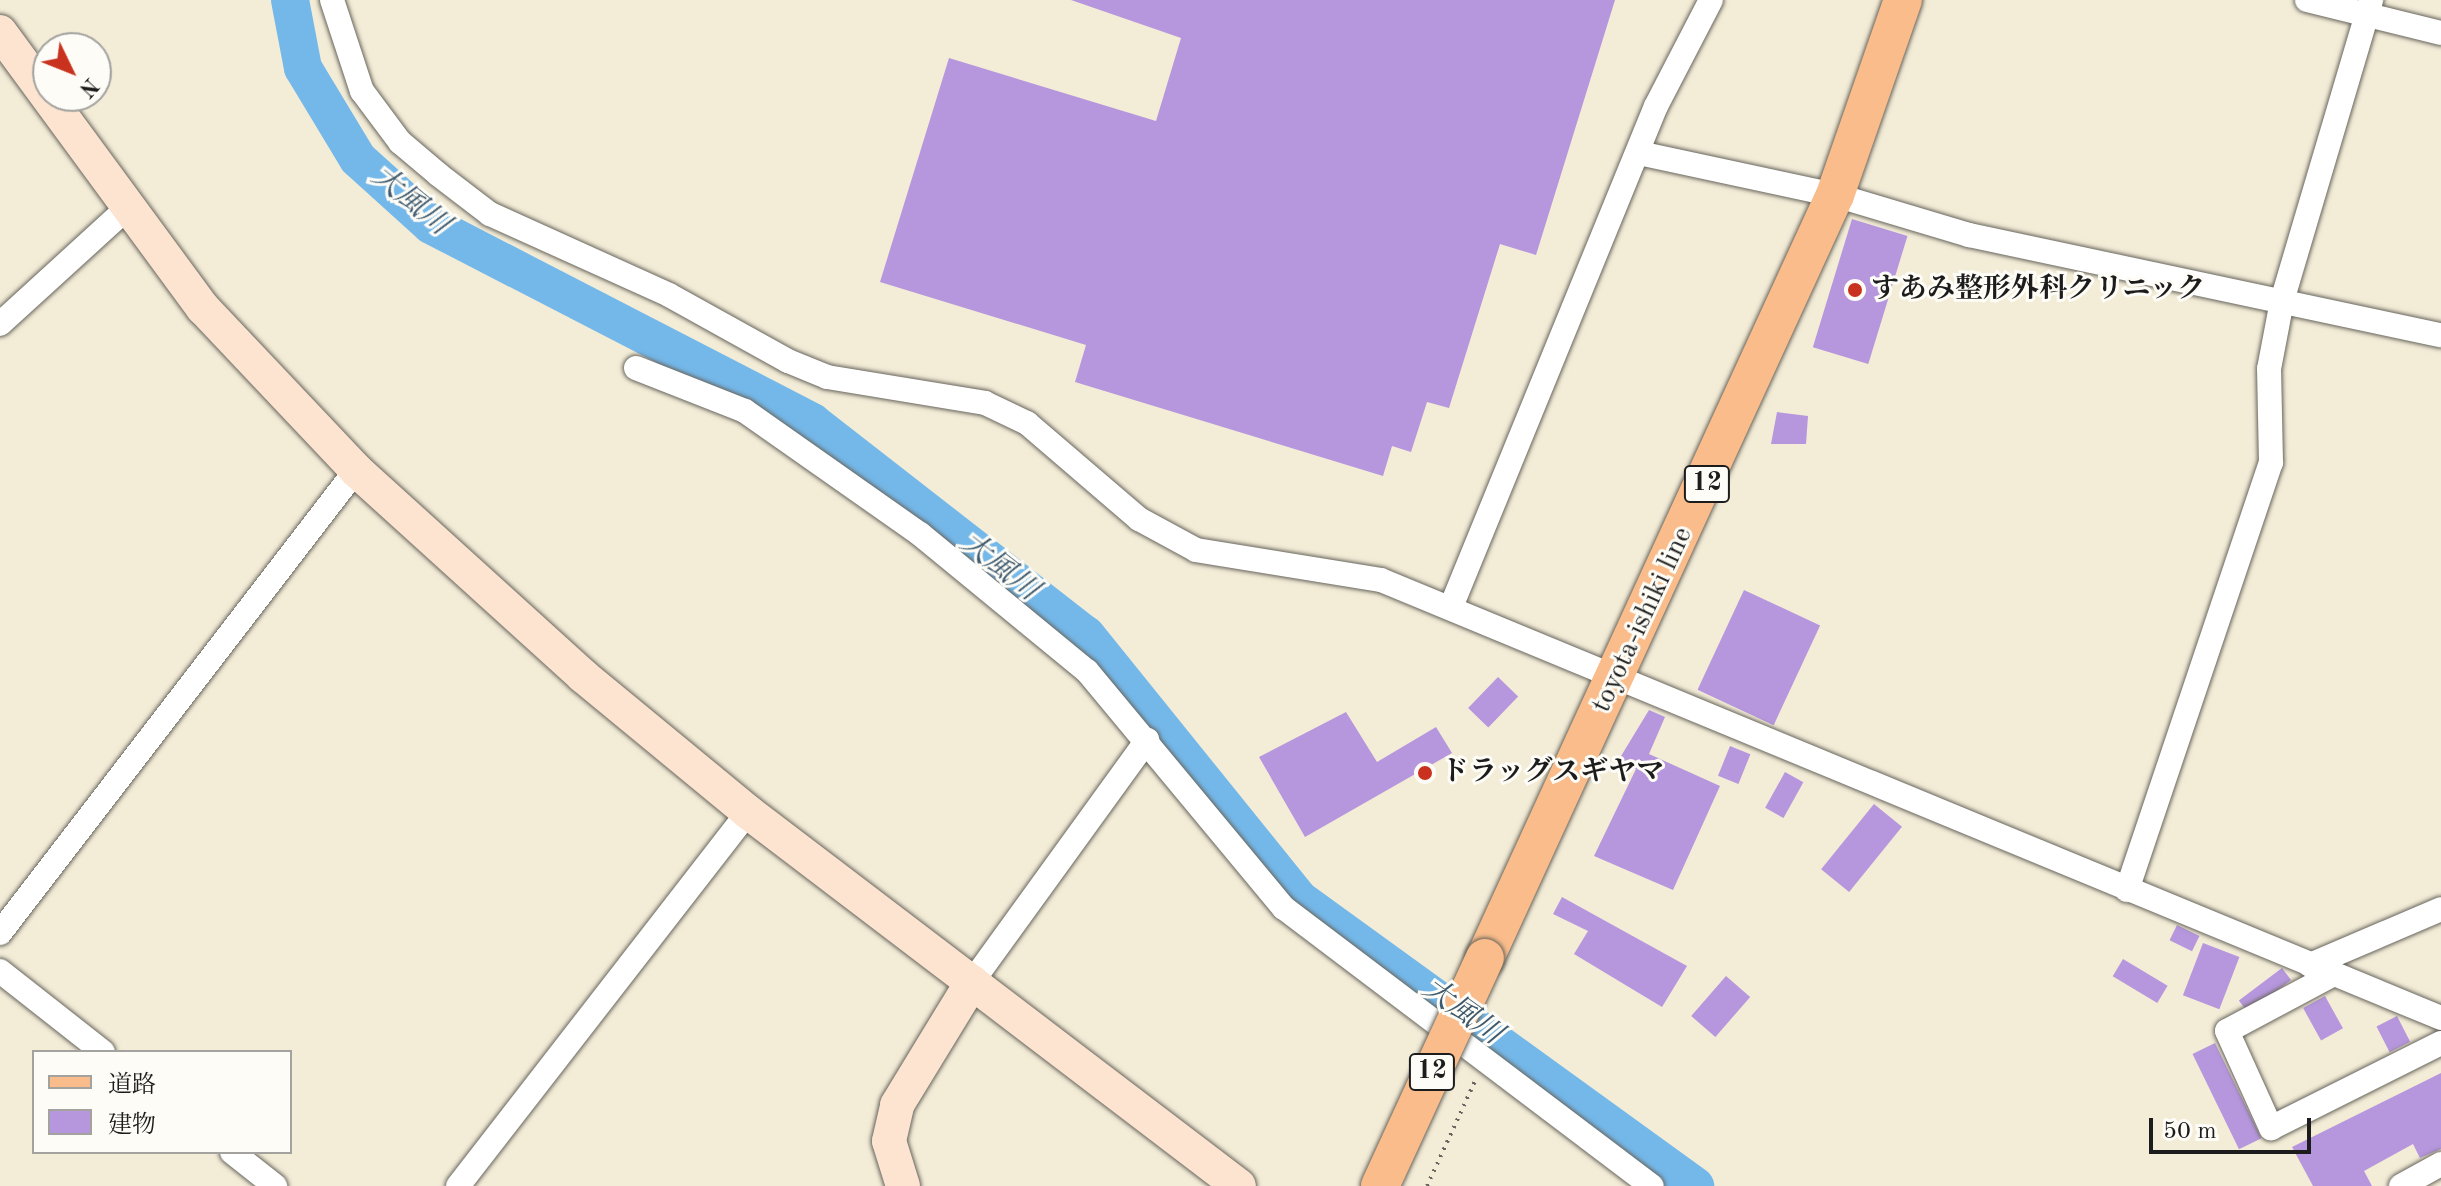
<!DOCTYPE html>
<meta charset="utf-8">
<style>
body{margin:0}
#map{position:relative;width:2441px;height:1186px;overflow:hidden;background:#f3ecd7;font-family:"Old Standard TT","Noto Serif JP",serif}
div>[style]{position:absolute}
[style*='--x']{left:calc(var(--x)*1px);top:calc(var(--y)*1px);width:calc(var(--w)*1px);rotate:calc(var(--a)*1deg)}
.river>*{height:38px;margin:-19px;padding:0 19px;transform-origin:19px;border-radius:19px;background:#74b8ea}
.building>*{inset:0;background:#b697dd;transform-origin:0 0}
.path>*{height:4px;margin-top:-2px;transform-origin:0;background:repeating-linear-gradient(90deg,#67655d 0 2px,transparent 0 8px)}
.roads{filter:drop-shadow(0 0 2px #67655d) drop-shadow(0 0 2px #67655d)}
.street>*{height:24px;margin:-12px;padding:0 12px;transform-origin:12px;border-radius:12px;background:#fff}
.secondary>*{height:34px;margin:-17px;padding:0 17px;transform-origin:17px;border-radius:17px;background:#fde4d0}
.primary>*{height:38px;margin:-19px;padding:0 19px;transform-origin:19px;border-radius:19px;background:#f9bc8a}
.bridges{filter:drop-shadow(0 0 2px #67655d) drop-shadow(0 0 2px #67655d)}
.primary-bridge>*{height:38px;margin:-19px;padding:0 19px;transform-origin:19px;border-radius:19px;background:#f9bc8a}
.dots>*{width:22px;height:22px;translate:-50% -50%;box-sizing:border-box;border:4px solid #fdfcf7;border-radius:50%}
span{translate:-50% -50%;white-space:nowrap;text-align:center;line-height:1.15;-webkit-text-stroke:6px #fdfcf7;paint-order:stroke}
.shield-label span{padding:2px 6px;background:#fdfcf7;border:2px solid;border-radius:6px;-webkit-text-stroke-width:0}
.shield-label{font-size:26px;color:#1c1c1c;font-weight:700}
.poi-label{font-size:28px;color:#1c1c1c;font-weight:700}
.left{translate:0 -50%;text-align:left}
.street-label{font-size:28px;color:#1c1c1c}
.water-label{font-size:30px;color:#3f5a6e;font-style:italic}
.legend{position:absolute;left:32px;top:1050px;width:260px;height:104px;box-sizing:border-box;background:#fdfcf7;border:2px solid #a3a29f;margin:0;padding:10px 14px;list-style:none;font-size:24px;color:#1c1c1c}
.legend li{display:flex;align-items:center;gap:16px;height:40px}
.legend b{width:40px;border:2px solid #a3a29f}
.north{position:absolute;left:32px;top:32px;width:80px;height:80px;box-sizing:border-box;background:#fdfcf7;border:2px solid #a3a29f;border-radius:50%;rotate:133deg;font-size:22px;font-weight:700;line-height:32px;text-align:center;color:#1c1c1c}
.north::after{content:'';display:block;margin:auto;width:28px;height:36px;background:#c8321e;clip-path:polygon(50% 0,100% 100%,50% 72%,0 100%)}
.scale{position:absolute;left:2149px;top:1118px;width:162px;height:36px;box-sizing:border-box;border:4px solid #1c1c1c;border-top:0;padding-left:10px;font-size:24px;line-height:28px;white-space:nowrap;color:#1c1c1c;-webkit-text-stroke:6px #fdfcf7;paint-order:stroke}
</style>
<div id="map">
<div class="river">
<div style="--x:290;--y:0;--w:69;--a:79.2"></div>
<div style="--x:303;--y:68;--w:106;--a:58.9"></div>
<div style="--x:358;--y:159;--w:98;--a:42.1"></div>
<div style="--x:431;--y:225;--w:429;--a:27.3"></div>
<div style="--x:812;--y:422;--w:347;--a:37.9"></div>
<div style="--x:1086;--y:635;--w:341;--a:51.1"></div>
<div style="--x:1300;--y:900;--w:488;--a:35.9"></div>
</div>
<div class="building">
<div style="clip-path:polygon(1071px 0,1615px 0,1536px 255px,1500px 244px,1449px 408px,1427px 402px,1411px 452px,1392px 446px,1383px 476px,1075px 382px,1086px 345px,880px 282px,949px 58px,1156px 121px,1181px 38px)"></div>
<div style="left:1852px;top:219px;width:58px;height:134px;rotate:17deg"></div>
<div style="clip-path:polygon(1777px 412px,1808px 416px,1806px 444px,1771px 444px)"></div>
<div style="left:1744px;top:590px;width:84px;height:110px;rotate:25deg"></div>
<div style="left:1498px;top:677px;width:28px;height:43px;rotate:44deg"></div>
<div style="clip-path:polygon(1649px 710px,1665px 717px,1649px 754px,1720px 786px,1673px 890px,1594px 856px,1636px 769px,1618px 761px)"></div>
<div style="clip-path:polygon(1346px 712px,1377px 762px,1436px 727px,1452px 753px,1305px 837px,1259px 757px)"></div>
<div style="left:1730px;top:746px;width:22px;height:32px;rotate:22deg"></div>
<div style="left:1785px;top:772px;width:21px;height:41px;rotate:29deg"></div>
<div style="left:1874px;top:804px;width:36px;height:84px;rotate:39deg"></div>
<div style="clip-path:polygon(1562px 897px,1687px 966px,1662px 1007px,1574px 954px,1588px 931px,1553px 914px)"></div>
<div style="left:2177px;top:925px;width:25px;height:17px;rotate:26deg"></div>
<div style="left:2203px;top:943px;width:39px;height:56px;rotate:21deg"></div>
<div style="left:2123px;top:959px;width:52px;height:20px;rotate:31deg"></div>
<div style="left:2282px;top:968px;width:15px;height:54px;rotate:53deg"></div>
<div style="left:1726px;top:976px;width:32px;height:53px;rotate:41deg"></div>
<div style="left:2325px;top:996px;width:37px;height:25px;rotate:61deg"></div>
<div style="left:2397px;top:1016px;width:29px;height:23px;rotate:63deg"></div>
<div style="left:2215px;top:1043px;width:106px;height:25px;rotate:64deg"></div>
<div style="clip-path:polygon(2441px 1073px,2441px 1149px,2420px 1158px,2413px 1144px,2364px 1171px,2372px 1186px,2313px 1186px,2292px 1147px)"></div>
</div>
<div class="path">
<div style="--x:1427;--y:1186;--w:115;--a:-65.4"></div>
</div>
<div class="roads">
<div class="street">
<div style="--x:332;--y:0;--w:96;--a:71.8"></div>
<div style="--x:362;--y:91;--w:64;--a:53.3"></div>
<div style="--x:400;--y:142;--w:51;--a:40.2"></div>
<div style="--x:439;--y:175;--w:64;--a:37.4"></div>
<div style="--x:490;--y:214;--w:196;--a:24.3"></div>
<div style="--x:669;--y:295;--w:136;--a:29"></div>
<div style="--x:788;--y:361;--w:42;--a:22.3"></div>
<div style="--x:827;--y:377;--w:160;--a:9.3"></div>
<div style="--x:985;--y:403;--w:47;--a:25.5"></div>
<div style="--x:1027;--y:423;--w:148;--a:40.6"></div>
<div style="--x:1139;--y:519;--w:65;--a:28.5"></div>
<div style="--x:1196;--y:550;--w:187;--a:9.2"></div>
<div style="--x:1381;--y:580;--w:1147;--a:22.45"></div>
<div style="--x:2307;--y:0;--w:138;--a:13.8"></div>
<div style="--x:1639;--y:153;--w:200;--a:12.1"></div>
<div style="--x:1835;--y:195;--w:140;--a:16.6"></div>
<div style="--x:1969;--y:235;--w:482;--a:12"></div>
<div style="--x:0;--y:324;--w:169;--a:-42.4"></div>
<div style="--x:636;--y:368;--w:117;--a:21.5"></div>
<div style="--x:745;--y:411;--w:214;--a:35.1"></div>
<div style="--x:920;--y:534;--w:216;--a:39.4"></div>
<div style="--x:1087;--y:671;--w:308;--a:50.3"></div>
<div style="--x:1284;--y:908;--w:461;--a:37.1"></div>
<div style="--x:1451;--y:607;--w:541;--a:-67.75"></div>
<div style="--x:1656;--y:106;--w:119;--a:-62.6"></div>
<div style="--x:2127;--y:890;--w:451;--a:-71.4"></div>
<div style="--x:2271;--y:463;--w:94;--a:-91.2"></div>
<div style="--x:2269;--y:369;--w:69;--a:-79.2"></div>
<div style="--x:2282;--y:301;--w:314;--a:-73.5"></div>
<div style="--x:0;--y:933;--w:584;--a:-52.44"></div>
<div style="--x:2310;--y:965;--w:142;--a:-23.1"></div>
<div style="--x:0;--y:971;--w:131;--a:38.2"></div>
<div style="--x:2334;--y:974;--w:121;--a:152"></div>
<div style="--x:2227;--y:1031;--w:107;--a:65.6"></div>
<div style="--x:2271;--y:1128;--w:190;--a:-26.6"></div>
<div style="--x:972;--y:982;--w:299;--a:-54.1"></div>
<div style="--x:232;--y:1152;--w:55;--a:38.3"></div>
<div style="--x:458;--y:1186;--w:473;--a:-52.2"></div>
<div style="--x:2401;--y:1186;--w:46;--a:-28.8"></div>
</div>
<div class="secondary">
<div style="--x:0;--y:32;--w:343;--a:53.7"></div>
<div style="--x:203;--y:308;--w:223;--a:46.6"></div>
<div style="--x:356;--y:470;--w:307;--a:42.2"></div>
<div style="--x:583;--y:676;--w:214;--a:39.5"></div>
<div style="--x:748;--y:812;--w:617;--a:37.3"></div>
<div style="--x:903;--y:1186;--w:47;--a:-107.3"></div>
<div style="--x:889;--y:1141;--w:37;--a:-77"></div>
<div style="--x:897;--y:1105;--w:144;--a:-58.6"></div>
</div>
<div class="primary">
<div style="--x:1485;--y:958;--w:839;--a:-65.36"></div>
<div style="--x:1835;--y:195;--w:207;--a:-70.8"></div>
</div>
</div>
<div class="bridges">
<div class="primary-bridge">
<div style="--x:1380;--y:1186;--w:251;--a:-65.3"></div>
</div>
</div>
<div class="dots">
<div style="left:1855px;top:290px;background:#c8321e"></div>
<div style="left:1425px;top:773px;background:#c8321e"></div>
</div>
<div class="shield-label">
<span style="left:1707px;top:484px">12</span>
<span style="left:1432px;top:1072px">12</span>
</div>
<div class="poi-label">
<span class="left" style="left:1871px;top:290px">すあみ整形外科クリニック</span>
<span class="left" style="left:1441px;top:773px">ドラッグスギヤマ</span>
</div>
<div class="street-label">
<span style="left:1643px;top:620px;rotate:-65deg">toyota-ishiki line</span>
</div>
<div class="water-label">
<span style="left:410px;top:201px;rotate:39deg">大風川</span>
<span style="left:999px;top:567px;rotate:38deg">大風川</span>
<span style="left:1462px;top:1012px;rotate:36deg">大風川</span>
</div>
<ul class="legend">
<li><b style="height:10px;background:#f9bc8a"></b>道路</li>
<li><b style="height:22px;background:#b697dd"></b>建物</li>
</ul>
<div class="north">N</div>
<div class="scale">50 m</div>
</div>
